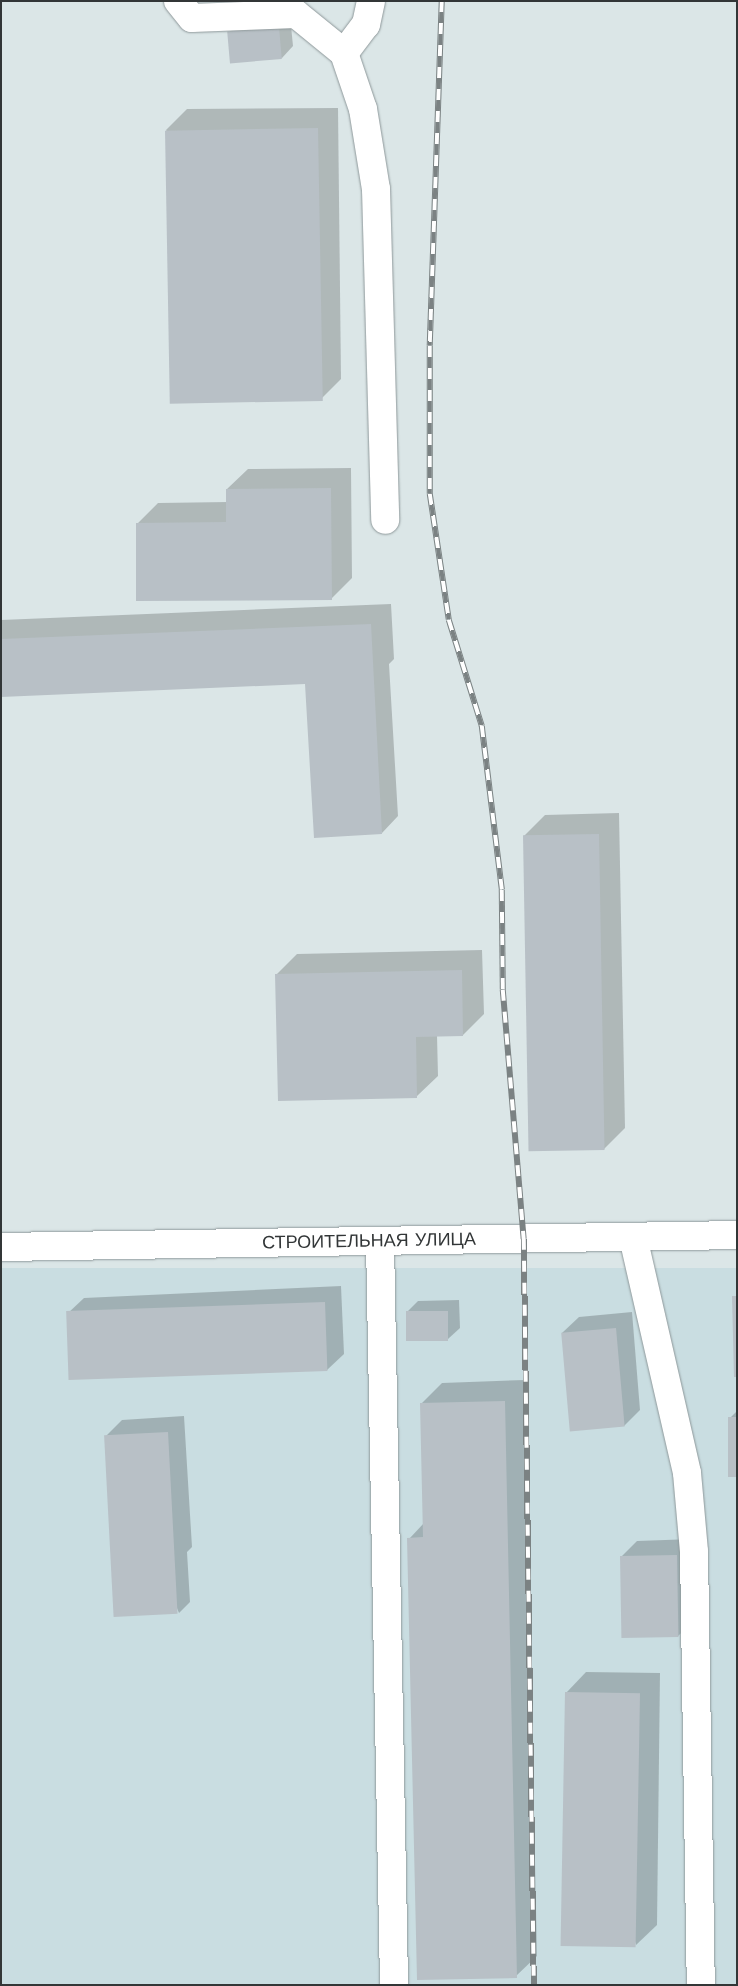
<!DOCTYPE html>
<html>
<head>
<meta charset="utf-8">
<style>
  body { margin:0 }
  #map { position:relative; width:738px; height:1986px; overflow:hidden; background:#dbe6e7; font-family:"Work Sans",sans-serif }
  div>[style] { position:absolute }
  .built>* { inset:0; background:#c9dde1; transform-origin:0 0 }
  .shadow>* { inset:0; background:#0003 }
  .building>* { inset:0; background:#b8c0c6; transform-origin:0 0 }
  .roads { filter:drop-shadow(0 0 1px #8e989a) drop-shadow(0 0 1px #8e989a) }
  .minor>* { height:28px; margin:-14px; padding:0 14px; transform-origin:14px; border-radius:14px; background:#fff }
  .rail>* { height:5.5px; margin-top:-2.75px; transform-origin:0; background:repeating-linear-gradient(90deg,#fff 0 11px,#7b8283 0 22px); box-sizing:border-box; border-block:1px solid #7b8283 }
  span { translate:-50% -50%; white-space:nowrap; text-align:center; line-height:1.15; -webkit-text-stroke:4px #fff; paint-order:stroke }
  .street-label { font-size:18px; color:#323637 }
  .frame { position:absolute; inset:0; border:2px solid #323637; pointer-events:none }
</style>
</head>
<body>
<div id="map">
  <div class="built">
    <div style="left:737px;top:1268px;width:717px;height:736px;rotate:90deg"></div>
  </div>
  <div class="shadow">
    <div style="clip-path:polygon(290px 16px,293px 46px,282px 58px,228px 34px,239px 22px)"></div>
    <div style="clip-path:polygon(338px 108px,341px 379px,320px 400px,166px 130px,187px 109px)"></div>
    <div style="clip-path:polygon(351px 468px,352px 578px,331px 599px,138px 523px,158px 503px,228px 502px,227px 489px,248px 469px)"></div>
    <div style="clip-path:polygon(391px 604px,394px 659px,389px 664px,398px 816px,382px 833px,308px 683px,1px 695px,1px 620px)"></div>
    <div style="clip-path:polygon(619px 813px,625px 1128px,604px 1149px,524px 836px,545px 815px)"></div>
    <div style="clip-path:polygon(482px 950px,484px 1014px,463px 1035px,437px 1035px,438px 1076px,417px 1096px,276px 975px,297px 954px)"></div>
    <div style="clip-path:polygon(341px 1286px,344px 1354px,327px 1370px,67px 1314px,84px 1298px)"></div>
    <div style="clip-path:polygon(459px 1300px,460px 1328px,448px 1339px,407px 1312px,418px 1301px)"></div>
    <div style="clip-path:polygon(632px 1312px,640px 1410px,624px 1426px,562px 1333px,579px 1317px)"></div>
    <div style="clip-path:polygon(525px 1380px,537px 1956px,516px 1976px,409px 1539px,424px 1523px,422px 1403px,442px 1383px)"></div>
    <div style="clip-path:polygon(737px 1411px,737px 1476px,730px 1418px)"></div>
    <div style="clip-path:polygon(184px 1416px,192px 1547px,187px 1552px,190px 1602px,179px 1613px,106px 1436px,122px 1420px)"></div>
    <div style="clip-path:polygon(693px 1539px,695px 1620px,678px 1636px,621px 1557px,637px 1541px)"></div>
    <div style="clip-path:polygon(586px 1672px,660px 1673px,657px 1925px,636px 1945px,566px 1693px)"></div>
  </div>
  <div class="building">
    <div style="left:279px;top:27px;width:32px;height:52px;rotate:85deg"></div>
    <div style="left:318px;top:128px;width:273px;height:153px;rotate:89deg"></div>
    <div style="clip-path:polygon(331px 488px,332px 600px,136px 601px,136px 523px,226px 522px,226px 489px)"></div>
    <div style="clip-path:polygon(371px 624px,382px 834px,314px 838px,305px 684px,1px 697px,1px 639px)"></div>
    <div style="left:599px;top:834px;width:316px;height:76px;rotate:89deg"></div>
    <div style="clip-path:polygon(462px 970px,463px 1036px,416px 1037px,417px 1098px,278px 1101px,275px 974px)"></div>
    <div style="clip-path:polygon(732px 1296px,737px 1296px,737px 1377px,734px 1377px)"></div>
    <div style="left:325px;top:1302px;width:69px;height:259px;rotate:88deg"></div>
    <div style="left:406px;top:1311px;width:42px;height:30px"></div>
    <div style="left:616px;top:1328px;width:99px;height:55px;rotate:85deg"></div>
    <div style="clip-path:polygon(505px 1401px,517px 1978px,417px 1980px,407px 1538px,423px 1537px,420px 1403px)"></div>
    <div style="left:728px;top:1417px;width:9px;height:60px"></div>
    <div style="left:168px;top:1432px;width:182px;height:64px;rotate:87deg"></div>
    <div style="left:677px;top:1555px;width:82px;height:57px;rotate:89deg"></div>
    <div style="left:565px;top:1692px;width:75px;height:254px;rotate:1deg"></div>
  </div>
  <div class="roads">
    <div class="minor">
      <div style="left:178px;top:1px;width:22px;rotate:51deg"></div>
      <div style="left:192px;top:18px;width:104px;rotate:-2.2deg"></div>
      <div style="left:296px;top:14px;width:62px;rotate:39.1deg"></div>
      <div style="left:371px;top:1px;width:24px;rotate:102deg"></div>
      <div style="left:366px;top:24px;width:36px;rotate:127deg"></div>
      <div style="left:344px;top:53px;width:59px;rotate:71.3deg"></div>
      <div style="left:363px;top:109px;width:81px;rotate:80.8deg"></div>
      <div style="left:376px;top:189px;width:331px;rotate:88.4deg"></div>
      <div style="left:633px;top:1237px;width:242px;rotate:77.1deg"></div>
      <div style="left:687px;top:1473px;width:79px;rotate:84.9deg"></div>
      <div style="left:694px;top:1552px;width:433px;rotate:89.1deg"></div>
      <div style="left:380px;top:1241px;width:744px;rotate:88.92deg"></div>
      <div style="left:1px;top:1247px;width:736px;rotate:-0.93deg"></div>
    </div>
  </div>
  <div class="rail">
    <div style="left:442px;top:1px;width:345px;rotate:92deg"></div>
    <div style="left:430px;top:346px;width:148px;rotate:90deg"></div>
    <div style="left:430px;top:494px;width:127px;rotate:81.4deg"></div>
    <div style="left:449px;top:620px;width:111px;rotate:72.7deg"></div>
    <div style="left:482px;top:726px;width:165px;rotate:83deg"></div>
    <div style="left:502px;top:890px;width:100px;rotate:89.4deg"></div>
    <div style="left:503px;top:990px;width:250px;rotate:85.2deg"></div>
    <div style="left:524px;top:1239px;width:746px;rotate:89.23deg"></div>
  </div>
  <div class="street-label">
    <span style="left:369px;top:1241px;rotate:-1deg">СТРОИТЕЛЬНАЯ УЛИЦА</span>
  </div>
  <div class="frame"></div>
</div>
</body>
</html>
